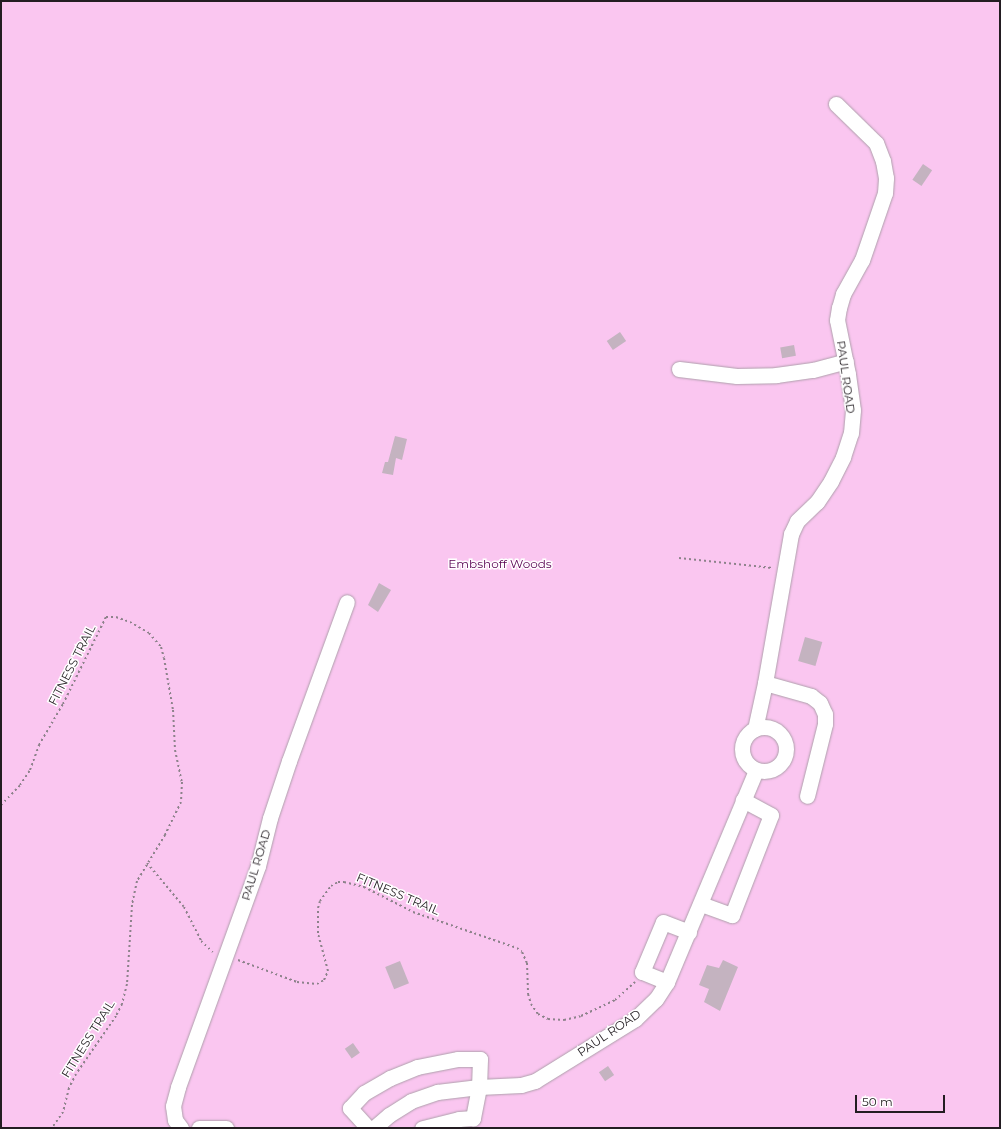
<!DOCTYPE html>
<html>
<head>
<meta charset="utf-8">
<style>
  body { margin:0 }
  #map { position:relative; width:1001px; height:1129px; overflow:hidden; background:#fae9f6; font-family:Montserrat,sans-serif }
  div>[style] { position:absolute }
  .green>* { inset:0; background:#fac6f0; transform-origin:0 0 }
  .building>* { inset:0; background:#c4b3c0; transform-origin:0 0 }
  .path>* { height:2px; margin-top:-1px; transform-origin:0; background:repeating-linear-gradient(90deg,#8d828b 0 2px,transparent 0 5px) }
  .roads { filter:drop-shadow(0 0 1px #ae9fab) drop-shadow(0 0 1px #ae9fab) }
  .minor>* { height:15px; margin:-7.5px; padding:0 7.5px; transform-origin:7.5px; border-radius:7.5px; background:#fff }
  .minor>.ring { margin:-7.5px; padding:0; box-sizing:content-box; background:none; border:15px solid #fff; border-radius:50% }
  span { translate:-50% -50%; white-space:nowrap; text-align:center; line-height:1.15; -webkit-text-stroke:3px #fff; paint-order:stroke }
  .street-label { font-size:12px; color:#231d22 }
  .park-label { font-size:12px; color:#590152 }
  .frame { position:absolute; inset:0; border:2px solid #231d22; pointer-events:none }
  .scale { position:absolute; left:855px; top:1095px; width:90px; height:18px; box-sizing:border-box; border:2px solid #231d22; border-top:0; padding-left:5px; font-size:12px; line-height:14px; white-space:nowrap; color:#231d22; -webkit-text-stroke:3px #fff; paint-order:stroke }
</style>
</head>
<body>
<div id="map">
  <div class="green">
    <div style="left:1px;top:1px;width:999px;height:1127px"></div>
  </div>
  <div class="building">
    <div style="left:923px;top:164px;width:11px;height:19px;rotate:34deg"></div>
    <div style="left:620px;top:332px;width:11px;height:16px;rotate:56deg"></div>
    <div style="left:794px;top:345px;width:11px;height:14px;rotate:80deg"></div>
    <div style="clip-path:polygon(395px 436px,407px 439px,402px 460px,396px 458px,393px 475px,382px 473px,385px 462px,388px 462px)"></div>
    <div style="clip-path:polygon(379px 583px,391px 590px,378px 612px,368px 605px)"></div>
    <div style="left:805px;top:637px;width:18px;height:25px;rotate:16deg"></div>
    <div style="clip-path:polygon(723px 960px,738px 967px,720px 1011px,704px 1002px,709px 989px,699px 985px,707px 965px,719px 968px)"></div>
    <div style="left:400px;top:961px;width:24px;height:16px;rotate:68deg"></div>
    <div style="left:353px;top:1043px;width:12px;height:10px;rotate:55deg"></div>
    <div style="left:608px;top:1066px;width:11px;height:11px;rotate:56deg"></div>
  </div>
  <div class="path">
    <div style="left:679px;top:558px;width:94px;rotate:6.1deg"></div>
    <div style="left:1px;top:805px;width:28px;rotate:-46deg"></div>
    <div style="left:20px;top:785px;width:18px;rotate:-56deg"></div>
    <div style="left:30px;top:770px;width:27px;rotate:-70deg"></div>
    <div style="left:39px;top:745px;width:48px;rotate:-59.7deg"></div>
    <div style="left:63px;top:704px;width:97px;rotate:-63.7deg"></div>
    <div style="left:106px;top:617px;width:10px"></div>
    <div style="left:116px;top:617px;width:15px;rotate:20deg"></div>
    <div style="left:130px;top:622px;width:22px;rotate:30deg"></div>
    <div style="left:149px;top:633px;width:18px;rotate:49deg"></div>
    <div style="left:161px;top:647px;width:11px;rotate:75deg"></div>
    <div style="left:164px;top:658px;width:53px;rotate:80.2deg"></div>
    <div style="left:173px;top:710px;width:40px;rotate:87.1deg"></div>
    <div style="left:175px;top:750px;width:33px;rotate:78deg"></div>
    <div style="left:182px;top:782px;width:20px;rotate:93deg"></div>
    <div style="left:181px;top:802px;width:37px;rotate:116deg"></div>
    <div style="left:165px;top:835px;width:54px;rotate:121.3deg"></div>
    <div style="left:137px;top:881px;width:25px;rotate:102deg"></div>
    <div style="left:132px;top:905px;width:79px;rotate:93.6deg"></div>
    <div style="left:127px;top:984px;width:21px;rotate:104deg"></div>
    <div style="left:122px;top:1004px;width:13px;rotate:117deg"></div>
    <div style="left:116px;top:1016px;width:70px;rotate:124.6deg"></div>
    <div style="left:76px;top:1074px;width:16px;rotate:117deg"></div>
    <div style="left:69px;top:1088px;width:25px;rotate:104deg"></div>
    <div style="left:63px;top:1112px;width:19px;rotate:125deg"></div>
    <div style="left:147px;top:863px;width:57px;rotate:49.9deg"></div>
    <div style="left:184px;top:907px;width:38px;rotate:63deg"></div>
    <div style="left:201px;top:941px;width:16px;rotate:43deg"></div>
    <div style="left:238px;top:960px;width:63px;rotate:20.4deg"></div>
    <div style="left:297px;top:982px;width:20px;rotate:6deg"></div>
    <div style="left:317px;top:984px;width:8px;rotate:-30deg"></div>
    <div style="left:324px;top:980px;width:10px;rotate:-66deg"></div>
    <div style="left:328px;top:971px;width:39px;rotate:-105deg"></div>
    <div style="left:318px;top:933px;width:25px;rotate:-90deg"></div>
    <div style="left:318px;top:908px;width:7px;rotate:-74deg"></div>
    <div style="left:320px;top:901px;width:19px;rotate:-54deg"></div>
    <div style="left:331px;top:886px;width:8px;rotate:-30deg"></div>
    <div style="left:338px;top:882px;width:6px"></div>
    <div style="left:344px;top:882px;width:21px;rotate:14deg"></div>
    <div style="left:364px;top:887px;width:55px;rotate:27deg"></div>
    <div style="left:413px;top:912px;width:110px;rotate:19.1deg"></div>
    <div style="left:517px;top:948px;width:6px;rotate:39deg"></div>
    <div style="left:522px;top:952px;width:12px;rotate:66deg"></div>
    <div style="left:527px;top:963px;width:31px;rotate:88deg"></div>
    <div style="left:528px;top:994px;width:10px;rotate:73deg"></div>
    <div style="left:531px;top:1004px;width:12px;rotate:55deg"></div>
    <div style="left:538px;top:1014px;width:11px;rotate:27deg"></div>
    <div style="left:548px;top:1019px;width:16px;rotate:4deg"></div>
    <div style="left:564px;top:1020px;width:17px;rotate:-13deg"></div>
    <div style="left:581px;top:1016px;width:38px;rotate:-25deg"></div>
    <div style="left:615px;top:1000px;width:27px;rotate:-42deg"></div>
  </div>
  <div class="roads">
    <div class="minor">
      <div style="left:679px;top:369px;width:58px;rotate:6.9deg"></div>
      <div style="left:737px;top:376px;width:39px;rotate:-1deg"></div>
      <div style="left:776px;top:375px;width:37px;rotate:-8deg"></div>
      <div style="left:813px;top:370px;width:34px;rotate:-15deg"></div>
      <div style="left:765px;top:683px;width:48px;rotate:15.8deg"></div>
      <div style="left:811px;top:696px;width:11px;rotate:38deg"></div>
      <div style="left:820px;top:703px;width:12px;rotate:66deg"></div>
      <div style="left:825px;top:714px;width:10px;rotate:90deg"></div>
      <div style="left:825px;top:724px;width:74px;rotate:104deg"></div>
      <div class="ring" style="left:742px;top:727px;width:29px;height:29px"></div>
      <div style="left:755px;top:729px;width:47px;rotate:-77.7deg"></div>
      <div style="left:765px;top:683px;width:151px;rotate:-80.1deg"></div>
      <div style="left:791px;top:534px;width:14px;rotate:-65deg"></div>
      <div style="left:797px;top:521px;width:28px;rotate:-44deg"></div>
      <div style="left:817px;top:502px;width:25px;rotate:-56deg"></div>
      <div style="left:831px;top:481px;width:27px;rotate:-63deg"></div>
      <div style="left:843px;top:457px;width:25px;rotate:-72deg"></div>
      <div style="left:851px;top:433px;width:23px;rotate:-85deg"></div>
      <div style="left:853px;top:410px;width:36px;rotate:-98deg"></div>
      <div style="left:848px;top:374px;width:55px;rotate:-101.5deg"></div>
      <div style="left:837px;top:320px;width:12px;rotate:-81deg"></div>
      <div style="left:839px;top:308px;width:15px;rotate:-74deg"></div>
      <div style="left:843px;top:294px;width:39px;rotate:-61deg"></div>
      <div style="left:862px;top:260px;width:71px;rotate:-71.1deg"></div>
      <div style="left:885px;top:193px;width:15px;rotate:-86deg"></div>
      <div style="left:886px;top:178px;width:17px;rotate:-100deg"></div>
      <div style="left:883px;top:161px;width:19px;rotate:-111deg"></div>
      <div style="left:876px;top:143px;width:56px;rotate:-135.7deg"></div>
      <div style="left:701px;top:904px;width:33px;rotate:20deg"></div>
      <div style="left:732px;top:915px;width:107px;rotate:-68.7deg"></div>
      <div style="left:771px;top:815px;width:32px;rotate:-152deg"></div>
      <div style="left:667px;top:982px;width:27px;rotate:-158deg"></div>
      <div style="left:642px;top:972px;width:54px;rotate:-67.2deg"></div>
      <div style="left:663px;top:922px;width:28px;rotate:21deg"></div>
      <div style="left:181px;top:1128px;width:10px;rotate:-127deg"></div>
      <div style="left:175px;top:1120px;width:14px;rotate:-98deg"></div>
      <div style="left:173px;top:1106px;width:20px;rotate:-75deg"></div>
      <div style="left:178px;top:1087px;width:235px;rotate:-70.1deg"></div>
      <div style="left:258px;top:866px;width:49px;rotate:-76deg"></div>
      <div style="left:270px;top:818px;width:60px;rotate:-71.6deg"></div>
      <div style="left:289px;top:761px;width:169px;rotate:-70deg"></div>
      <div style="left:199px;top:1128px;width:27px"></div>
      <div style="left:368px;top:1128px;width:27px;rotate:-132deg"></div>
      <div style="left:350px;top:1108px;width:21px;rotate:-47deg"></div>
      <div style="left:364px;top:1093px;width:30px;rotate:-30deg"></div>
      <div style="left:390px;top:1078px;width:29px;rotate:-22deg"></div>
      <div style="left:417px;top:1067px;width:42px;rotate:-11deg"></div>
      <div style="left:458px;top:1059px;width:22px"></div>
      <div style="left:480px;top:1059px;width:28px;rotate:92deg"></div>
      <div style="left:479px;top:1087px;width:32px;rotate:101deg"></div>
      <div style="left:473px;top:1118px;width:14px;rotate:176deg"></div>
      <div style="left:459px;top:1119px;width:38px;rotate:166deg"></div>
      <div style="left:374px;top:1128px;width:20px;rotate:-41deg"></div>
      <div style="left:389px;top:1115px;width:26px;rotate:-32deg"></div>
      <div style="left:411px;top:1101px;width:28px;rotate:-19deg"></div>
      <div style="left:437px;top:1092px;width:42px;rotate:-6.8deg"></div>
      <div style="left:479px;top:1087px;width:42px;rotate:-2.7deg"></div>
      <div style="left:521px;top:1085px;width:15px;rotate:-16deg"></div>
      <div style="left:535px;top:1081px;width:118px;rotate:-31.8deg"></div>
      <div style="left:635px;top:1019px;width:29px;rotate:-44deg"></div>
      <div style="left:656px;top:999px;width:20px;rotate:-57deg"></div>
      <div style="left:667px;top:982px;width:230px;rotate:-67.2deg"></div>
    </div>
  </div>
  <div class="street-label">
    <span style="left:846px;top:377px;rotate:82deg">PAUL ROAD</span>
    <span style="left:72px;top:665px;rotate:-63deg">FITNESS TRAIL</span>
    <span style="left:256px;top:865px;rotate:-73deg">PAUL ROAD</span>
    <span style="left:398px;top:894px;rotate:23deg">FITNESS TRAIL</span>
    <span style="left:609px;top:1033px;rotate:-34deg">PAUL ROAD</span>
    <span style="left:88px;top:1039px;rotate:-58deg">FITNESS TRAIL</span>
  </div>
  <div class="park-label">
    <span style="left:500px;top:564px">Embshoff Woods</span>
  </div>
  <div class="frame"></div>
  <div class="scale">50 m</div>
</div>
</body>
</html>
